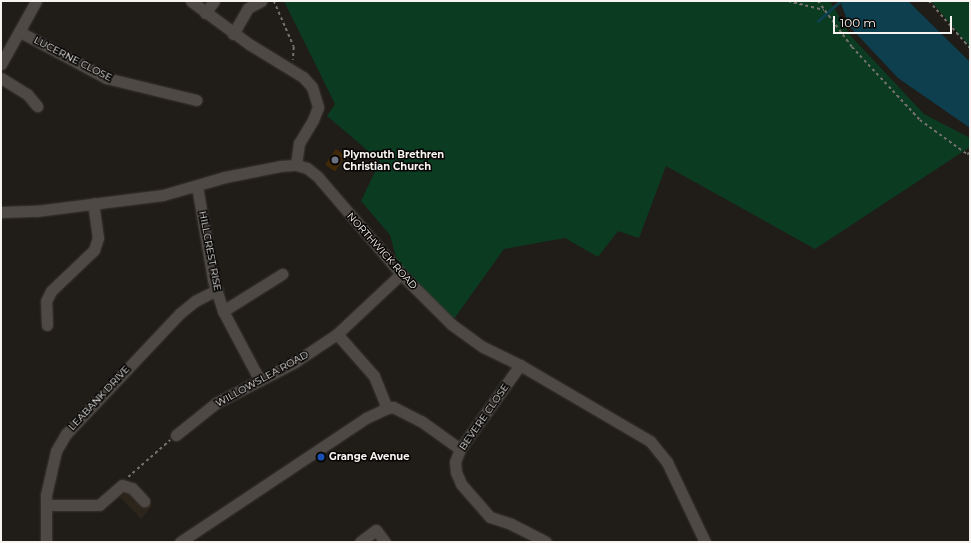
<!DOCTYPE html>
<html>
<head>
<meta charset="utf-8">
<style>
  body { margin:0 }
  #map { position:relative; width:971px; height:543px; overflow:hidden; background:#201c18; font-family:Montserrat,sans-serif }
  div>[style] { position:absolute }
  .built>* { inset:0; background:#2c251c }
  .green>* { inset:0; background:#0b3b20 }
  .water>* { inset:0; background:#0d3f4f }
  .stream>* { height:2.5px; margin:-1.25px; padding:0 1.25px; transform-origin:1.25px; border-radius:1.25px; background:#0d3f4f }
  .building>* { inset:0; background:#422a09; transform-origin:0 0 }
  .path>* { height:1.5px; margin-top:-0.75px; transform-origin:0; background:repeating-linear-gradient(90deg,#75716d 0 3px,transparent 0 6px) }
  .roads { filter:drop-shadow(0 0 1px #393633) drop-shadow(0 0 1px #393633) }
  .minor>* { height:11px; margin:-5.5px; padding:0 5.5px; transform-origin:5.5px; border-radius:5.5px; background:#4e4945 }
  .dots>* { width:11px; height:11px; translate:-50% -50%; box-sizing:border-box; border:2px solid #080706; border-radius:50% }
  span { translate:-50% -50%; white-space:nowrap; text-align:center; line-height:1.15; -webkit-text-stroke:3px #080706; paint-order:stroke }
  .street-label { font-size:10px; color:#f6f3f0 }
  .poi-label { font-size:10px; color:#f6f3f0; font-weight:700 }
  .left { translate:0 -50%; text-align:left }
  .frame { position:absolute; inset:0; border:2px solid #f6f3f0; pointer-events:none }
  .scale { position:absolute; left:833px; top:16px; width:119px; height:18px; box-sizing:border-box; border:2px solid #f6f3f0; border-top:0; padding-left:5px; font-size:12px; line-height:14px; white-space:nowrap; color:#f6f3f0; -webkit-text-stroke:3px #080706; paint-order:stroke }
</style>
</head>
<body>
<div id="map">
  <div class="built">
    <div style="clip-path:polygon(132px 487px,152px 506px,141px 519px,120px 497px)"></div>
  </div>
  <div class="green">
    <div style="clip-path:polygon(284px 1px,830px 1px,850px 35px,924px 114px,970px 138px,970px 147px,815px 249px,666px 166px,639px 238px,618px 231px,598px 257px,565px 238px,504px 249px,454px 319px,398px 265px,390px 235px,361px 201px,380px 161px,327px 116px,335px 104px)"></div>
    <div style="clip-path:polygon(931px 1px,970px 1px,970px 47px)"></div>
  </div>
  <div class="water">
    <div style="clip-path:polygon(840px 1px,908px 1px,970px 62px,970px 128px,898px 78px,850px 27px)"></div>
  </div>
  <div class="stream">
    <div style="left:818px;top:21px;width:30px;rotate:-42deg"></div>
  </div>
  <div class="building">
    <div style="left:336px;top:149px;width:12px;height:19px;rotate:35deg"></div>
  </div>
  <div class="path">
    <div style="left:274px;top:1px;width:50px;rotate:66.5deg"></div>
    <div style="left:294px;top:47px;width:13px;rotate:94deg"></div>
    <div style="left:788px;top:1px;width:37px;rotate:14deg"></div>
    <div style="left:818px;top:1px;width:57px;rotate:53.5deg"></div>
    <div style="left:852px;top:47px;width:100px;rotate:47deg"></div>
    <div style="left:920px;top:120px;width:58px;rotate:35.9deg"></div>
    <div style="left:967px;top:154px;width:3px;rotate:-18deg"></div>
    <div style="left:929px;top:1px;width:62px;rotate:48.9deg"></div>
    <div style="left:128px;top:477px;width:56px;rotate:-41.4deg"></div>
  </div>
  <div class="roads">
    <div class="minor">
      <div style="left:191px;top:1px;width:72px;rotate:36.6deg"></div>
      <div style="left:249px;top:44px;width:63px;rotate:31.4deg"></div>
      <div style="left:303px;top:77px;width:13px;rotate:48deg"></div>
      <div style="left:312px;top:87px;width:21px;rotate:73deg"></div>
      <div style="left:318px;top:107px;width:14px;rotate:111deg"></div>
      <div style="left:313px;top:120px;width:27px;rotate:121deg"></div>
      <div style="left:299px;top:143px;width:22px;rotate:98deg"></div>
      <div style="left:205px;top:13px;width:15px;rotate:-53deg"></div>
      <div style="left:20px;top:32px;width:98px;rotate:28.1deg"></div>
      <div style="left:106px;top:78px;width:93px;rotate:13.7deg"></div>
      <div style="left:233px;top:34px;width:30px;rotate:-60deg"></div>
      <div style="left:248px;top:8px;width:15px;rotate:-28deg"></div>
      <div style="left:1px;top:64px;width:72px;rotate:-60.9deg"></div>
      <div style="left:1px;top:78px;width:31px;rotate:32deg"></div>
      <div style="left:27px;top:94px;width:16px;rotate:50deg"></div>
      <div style="left:197px;top:186px;width:95px;rotate:80.3deg"></div>
      <div style="left:213px;top:280px;width:33px;rotate:72deg"></div>
      <div style="left:223px;top:311px;width:77px;rotate:62.1deg"></div>
      <div style="left:1px;top:212px;width:35px;rotate:-2deg"></div>
      <div style="left:36px;top:211px;width:128px;rotate:-7.2deg"></div>
      <div style="left:163px;top:195px;width:65px;rotate:-16.2deg"></div>
      <div style="left:225px;top:177px;width:56px;rotate:-11.3deg"></div>
      <div style="left:280px;top:166px;width:16px;rotate:-4deg"></div>
      <div style="left:296px;top:165px;width:11px;rotate:15deg"></div>
      <div style="left:307px;top:168px;width:14px;rotate:39deg"></div>
      <div style="left:318px;top:177px;width:128px;rotate:49.4deg"></div>
      <div style="left:401px;top:274px;width:71px;rotate:45deg"></div>
      <div style="left:451px;top:324px;width:39px;rotate:36deg"></div>
      <div style="left:483px;top:347px;width:41px;rotate:25.9deg"></div>
      <div style="left:520px;top:365px;width:151px;rotate:30.3deg"></div>
      <div style="left:650px;top:441px;width:27px;rotate:51deg"></div>
      <div style="left:667px;top:462px;width:89px;rotate:64.6deg"></div>
      <div style="left:223px;top:311px;width:70px;rotate:-32.1deg"></div>
      <div style="left:47px;top:325px;width:24px;rotate:-92deg"></div>
      <div style="left:46px;top:301px;width:11px;rotate:-63deg"></div>
      <div style="left:51px;top:291px;width:59px;rotate:-43.6deg"></div>
      <div style="left:94px;top:250px;width:13px;rotate:-72deg"></div>
      <div style="left:98px;top:238px;width:35px;rotate:-98deg"></div>
      <div style="left:337px;top:334px;width:56px;rotate:48.6deg"></div>
      <div style="left:374px;top:376px;width:35px;rotate:68deg"></div>
      <div style="left:520px;top:365px;width:103px;rotate:125.5deg"></div>
      <div style="left:460px;top:449px;width:14px;rotate:111deg"></div>
      <div style="left:455px;top:462px;width:10px;rotate:84deg"></div>
      <div style="left:456px;top:472px;width:13px;rotate:67deg"></div>
      <div style="left:461px;top:484px;width:44px;rotate:48.7deg"></div>
      <div style="left:490px;top:517px;width:22px;rotate:18deg"></div>
      <div style="left:511px;top:524px;width:39px;rotate:27deg"></div>
      <div style="left:176px;top:435px;width:51px;rotate:-38.7deg"></div>
      <div style="left:216px;top:403px;width:89px;rotate:-27.4deg"></div>
      <div style="left:295px;top:362px;width:50px;rotate:-33.7deg"></div>
      <div style="left:337px;top:334px;width:88px;rotate:-43.2deg"></div>
      <div style="left:46px;top:505px;width:53px"></div>
      <div style="left:99px;top:505px;width:30px;rotate:-41deg"></div>
      <div style="left:122px;top:485px;width:10px;rotate:17deg"></div>
      <div style="left:132px;top:488px;width:18px;rotate:47deg"></div>
      <div style="left:46px;top:542px;width:47px;rotate:-90deg"></div>
      <div style="left:46px;top:495px;width:45px;rotate:-77.2deg"></div>
      <div style="left:56px;top:451px;width:20px;rotate:-60deg"></div>
      <div style="left:66px;top:434px;width:165px;rotate:-46.7deg"></div>
      <div style="left:179px;top:314px;width:21px;rotate:-39deg"></div>
      <div style="left:195px;top:301px;width:25px;rotate:-27deg"></div>
      <div style="left:180px;top:542px;width:224px;rotate:-33.7deg"></div>
      <div style="left:366px;top:418px;width:23px;rotate:-25deg"></div>
      <div style="left:387px;top:408px;width:6px;rotate:-9deg"></div>
      <div style="left:393px;top:407px;width:31px;rotate:27deg"></div>
      <div style="left:421px;top:421px;width:48px;rotate:35.7deg"></div>
      <div style="left:360px;top:542px;width:20px;rotate:-37deg"></div>
      <div style="left:376px;top:530px;width:15px;rotate:53deg"></div>
    </div>
  </div>
  <div class="dots">
    <div style="left:335px;top:160px;background:#6b7280"></div>
    <div style="left:321px;top:457px;background:#1a4fb4"></div>
  </div>
  <div class="street-label">
    <span style="left:73px;top:59px;rotate:27deg">LUCERNE CLOSE</span>
    <span style="left:210px;top:251px;rotate:79deg">HILLCREST RISE</span>
    <span style="left:382px;top:251px;rotate:48deg">NORTHWICK ROAD</span>
    <span style="left:262px;top:379px;rotate:-29deg">WILLOWSLEA ROAD</span>
    <span style="left:99px;top:398px;rotate:-47deg">LEABANK DRIVE</span>
    <span style="left:484px;top:417px;rotate:-55deg">BEVERE CLOSE</span>
  </div>
  <div class="poi-label">
    <span class="left" style="left:343px;top:160px">Plymouth Brethren<br>Christian Church</span>
    <span class="left" style="left:329px;top:457px">Grange Avenue</span>
  </div>
  <div class="frame"></div>
  <div class="scale">100 m</div>
</div>
</body>
</html>
